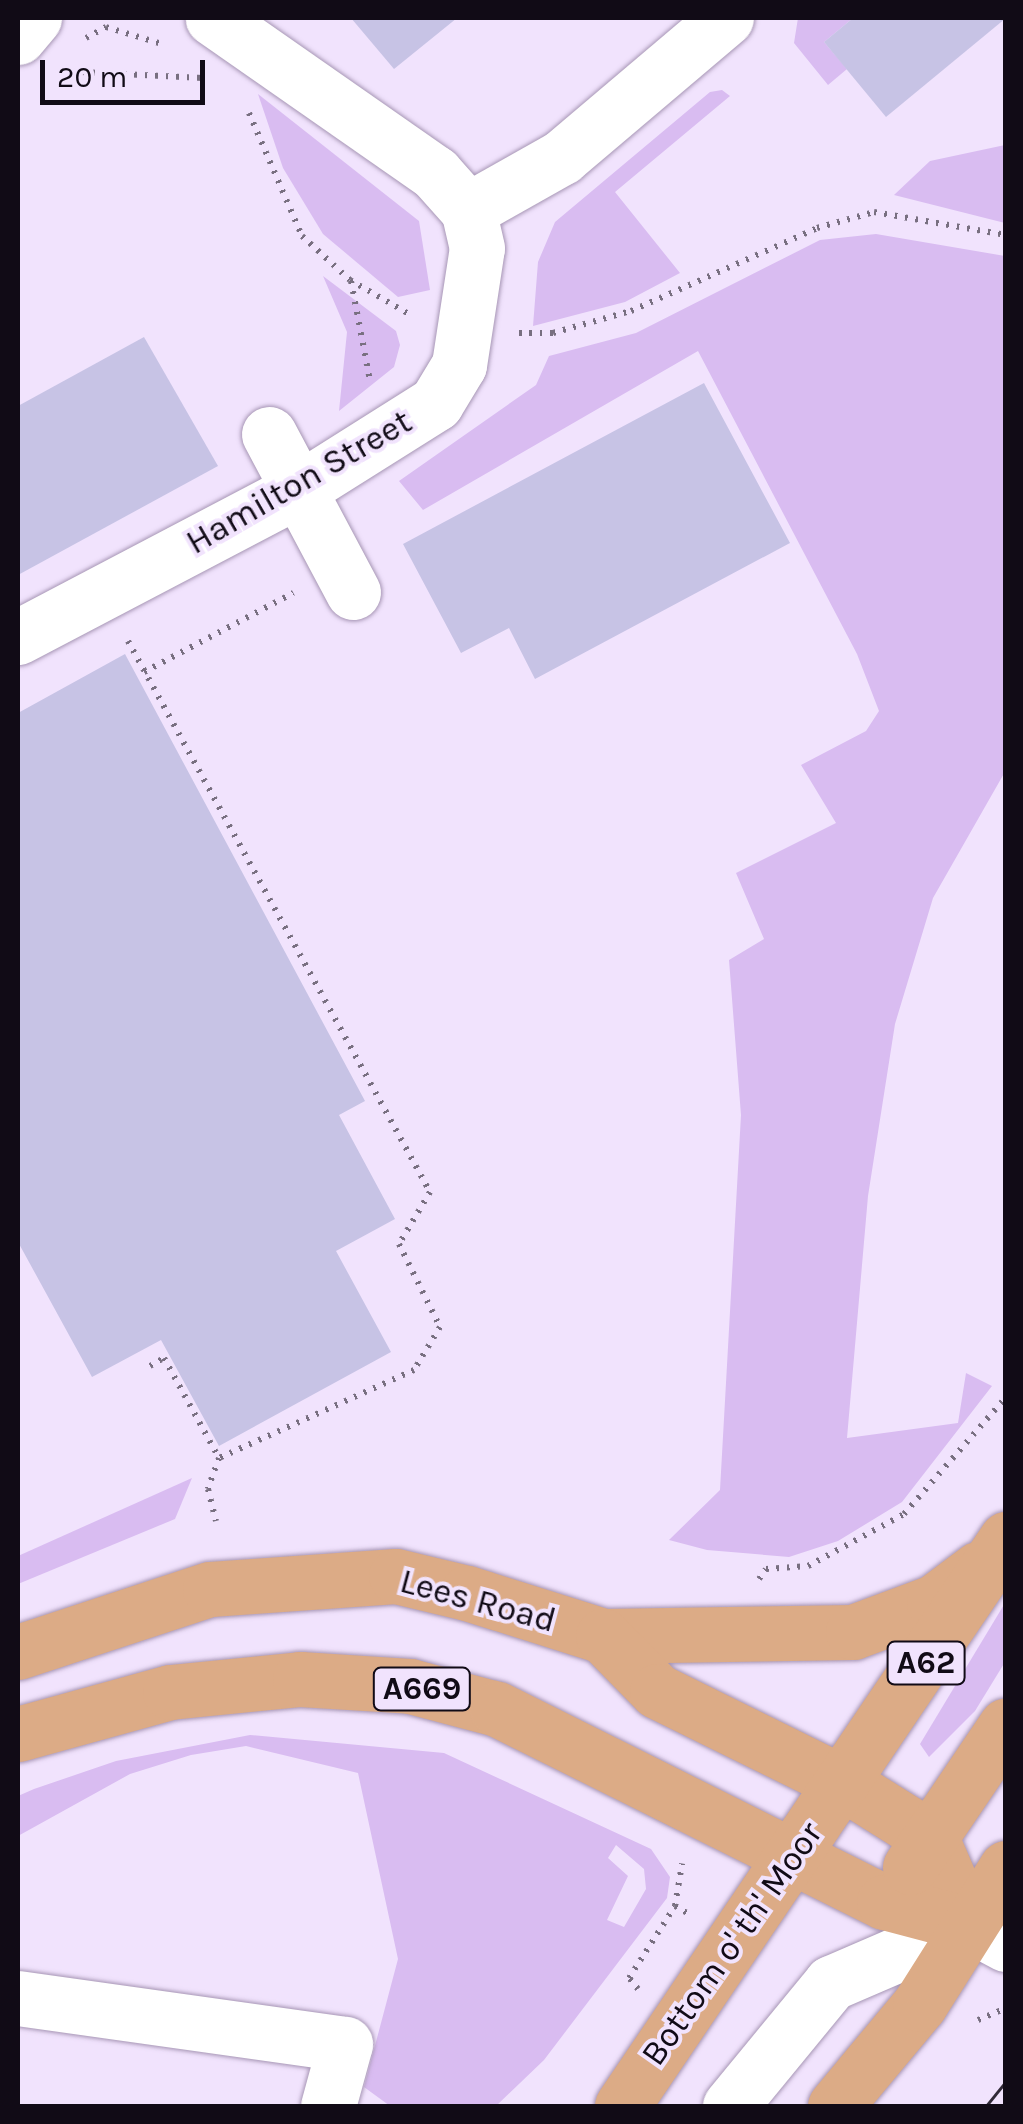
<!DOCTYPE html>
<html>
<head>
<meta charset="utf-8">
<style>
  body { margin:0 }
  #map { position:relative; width:1023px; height:2124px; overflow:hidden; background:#f1e3fd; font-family:Karla,sans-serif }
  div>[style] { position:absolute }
  .green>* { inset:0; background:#d9bcf1 }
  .building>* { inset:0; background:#c7c3e5 }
  .path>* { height:6px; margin-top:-3px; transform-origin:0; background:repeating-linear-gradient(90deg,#786f80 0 2.5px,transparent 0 10.5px) }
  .roads { filter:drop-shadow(0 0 2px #a796b5) drop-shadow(0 0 2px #a796b5) }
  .minor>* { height:55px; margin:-27.5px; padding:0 27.5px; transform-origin:27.5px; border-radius:27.5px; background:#fff }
  .major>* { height:55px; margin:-27.5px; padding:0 27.5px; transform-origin:27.5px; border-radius:27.5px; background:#dcab86 }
  .tram>* { height:2.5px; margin:-1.25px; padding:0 1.25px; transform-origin:1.25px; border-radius:1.25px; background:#312a37 }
  span { translate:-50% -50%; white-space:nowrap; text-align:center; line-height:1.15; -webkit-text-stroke:8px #f1e3fd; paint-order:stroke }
  .shield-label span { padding:2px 8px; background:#f1e3fd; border:2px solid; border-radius:8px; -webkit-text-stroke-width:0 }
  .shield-label { font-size:32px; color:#110b16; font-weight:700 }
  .street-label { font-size:35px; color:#110b16 }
  .frame { position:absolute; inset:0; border:20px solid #110b16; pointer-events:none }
  .scale { position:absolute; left:40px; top:60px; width:165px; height:45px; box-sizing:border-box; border:5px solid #110b16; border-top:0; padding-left:12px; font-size:30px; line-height:35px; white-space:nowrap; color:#110b16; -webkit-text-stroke:8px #f1e3fd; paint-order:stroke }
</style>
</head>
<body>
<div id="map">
  <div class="green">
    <div style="clip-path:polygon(798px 18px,853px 18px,824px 42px,847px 69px,828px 85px,794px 43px)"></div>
    <div style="clip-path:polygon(722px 90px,730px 96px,615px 192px,680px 273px,625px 302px,533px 326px,538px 262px,555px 222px,710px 92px)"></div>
    <div style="clip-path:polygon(258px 94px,419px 221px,430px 290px,398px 297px,323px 234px,283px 168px)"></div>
    <div style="clip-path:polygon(1005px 145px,1005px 223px,894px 195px,930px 161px)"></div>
    <div style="clip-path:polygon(876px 234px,1005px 256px,1006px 770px,933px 898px,895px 1024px,868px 1196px,847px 1438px,958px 1423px,966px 1373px,992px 1386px,902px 1502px,838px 1541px,789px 1557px,707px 1550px,669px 1540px,720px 1490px,741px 1115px,729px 960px,764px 939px,736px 873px,836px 823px,801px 765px,866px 731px,879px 711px,857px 654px,698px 351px,423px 510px,399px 481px,536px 385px,549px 356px,636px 333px,820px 240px)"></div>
    <div style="clip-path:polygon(323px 276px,396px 331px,400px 345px,394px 367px,339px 411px,347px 332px)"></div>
    <div style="clip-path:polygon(192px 1478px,175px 1519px,18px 1584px,18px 1556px)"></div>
    <div style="clip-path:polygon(1005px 1603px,1005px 1662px,975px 1711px,929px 1757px,920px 1744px)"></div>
    <div style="clip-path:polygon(evenodd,250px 1735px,444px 1753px,651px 1849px,670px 1877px,667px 1898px,544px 2060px,496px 2106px,390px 2106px,364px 2087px,398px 1959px,358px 1773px,246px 1746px,191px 1755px,130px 1774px,18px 1836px,18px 1796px,34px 1789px,116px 1761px,250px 1735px,616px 1845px,644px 1869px,646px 1889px,624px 1927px,607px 1920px,628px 1876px,608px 1858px,616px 1845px)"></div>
  </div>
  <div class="building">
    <div style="clip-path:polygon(351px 18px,457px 18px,394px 69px)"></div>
    <div style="clip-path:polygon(853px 18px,1006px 18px,886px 117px,824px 42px)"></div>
    <div style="clip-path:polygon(144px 337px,218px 466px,18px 575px,18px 406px)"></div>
    <div style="clip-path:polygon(704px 383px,790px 543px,535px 679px,509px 628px,461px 653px,403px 544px)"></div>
    <div style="clip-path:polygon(125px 654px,365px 1101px,339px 1115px,395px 1219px,336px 1251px,391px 1352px,219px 1446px,161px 1340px,92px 1377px,18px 1242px,18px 713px)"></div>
  </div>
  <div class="path">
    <div style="left:86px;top:38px;width:23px;rotate:-29deg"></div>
    <div style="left:106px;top:27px;width:59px;rotate:16.9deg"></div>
    <div style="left:61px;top:71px;width:142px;rotate:2.8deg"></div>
    <div style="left:249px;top:113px;width:134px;rotate:66.7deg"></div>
    <div style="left:302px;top:236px;width:65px;rotate:42.5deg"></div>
    <div style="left:350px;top:280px;width:68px;rotate:30deg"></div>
    <div style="left:351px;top:281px;width:102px;rotate:79.2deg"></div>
    <div style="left:519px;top:333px;width:34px"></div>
    <div style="left:553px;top:333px;width:81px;rotate:-15.8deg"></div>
    <div style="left:631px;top:311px;width:204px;rotate:-24deg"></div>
    <div style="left:817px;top:228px;width:59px;rotate:-15.7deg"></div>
    <div style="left:874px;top:212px;width:134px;rotate:9.9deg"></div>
    <div style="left:128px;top:641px;width:628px;rotate:61.27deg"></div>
    <div style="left:430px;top:1192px;width:61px;rotate:120.8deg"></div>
    <div style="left:399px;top:1244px;width:93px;rotate:63.7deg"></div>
    <div style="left:440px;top:1327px;width:50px;rotate:121.2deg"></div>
    <div style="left:414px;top:1370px;width:214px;rotate:155.7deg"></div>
    <div style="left:219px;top:1458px;width:33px;rotate:110deg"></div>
    <div style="left:208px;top:1489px;width:33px;rotate:76deg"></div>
    <div style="left:144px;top:672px;width:169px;rotate:-27.9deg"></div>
    <div style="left:150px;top:1366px;width:16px;rotate:-30deg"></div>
    <div style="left:164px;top:1358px;width:114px;rotate:61.2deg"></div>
    <div style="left:759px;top:1579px;width:12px;rotate:-55deg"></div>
    <div style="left:766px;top:1569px;width:42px;rotate:-4.1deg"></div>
    <div style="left:808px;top:1566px;width:109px;rotate:-28.4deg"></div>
    <div style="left:904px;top:1514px;width:155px;rotate:-48.9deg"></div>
    <div style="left:675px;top:1906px;width:14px;rotate:30deg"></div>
    <div style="left:638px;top:1989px;width:14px;rotate:-129deg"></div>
    <div style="left:629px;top:1978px;width:85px;rotate:-57.4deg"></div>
    <div style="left:675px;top:1906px;width:43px;rotate:-80.5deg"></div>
    <div style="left:978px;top:2020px;width:30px;rotate:-23deg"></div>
  </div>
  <div class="roads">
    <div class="minor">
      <div style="left:18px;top:37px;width:25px;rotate:-50deg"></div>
      <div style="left:468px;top:210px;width:108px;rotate:-29.4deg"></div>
      <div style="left:562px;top:157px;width:215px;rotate:-40.3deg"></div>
      <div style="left:269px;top:434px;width:179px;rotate:62deg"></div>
      <div style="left:18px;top:637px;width:316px;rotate:-27.7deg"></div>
      <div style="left:298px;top:490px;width:163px;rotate:-32.2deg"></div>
      <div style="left:436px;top:403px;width:44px;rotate:-58.8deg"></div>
      <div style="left:459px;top:365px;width:118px;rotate:-81.3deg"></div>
      <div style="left:477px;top:248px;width:39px;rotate:-103deg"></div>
      <div style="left:468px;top:210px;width:50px;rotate:-131.7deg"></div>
      <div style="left:435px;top:173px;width:271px;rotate:-145.1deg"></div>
      <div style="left:18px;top:1998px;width:330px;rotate:8deg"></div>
      <div style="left:345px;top:2044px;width:64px;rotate:105.3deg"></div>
      <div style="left:730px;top:2106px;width:159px;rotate:-50.6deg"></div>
      <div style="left:831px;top:1983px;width:149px;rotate:-23.3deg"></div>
      <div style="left:968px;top:1924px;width:43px;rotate:27.8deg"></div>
    </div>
    <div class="major">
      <div style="left:603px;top:1636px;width:250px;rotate:-0.9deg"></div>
      <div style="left:853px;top:1632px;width:86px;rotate:-20.3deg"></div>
      <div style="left:934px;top:1602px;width:55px;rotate:-36.9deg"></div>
      <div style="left:18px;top:1652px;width:202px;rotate:-18.2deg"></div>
      <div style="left:210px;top:1589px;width:186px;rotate:-4deg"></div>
      <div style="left:396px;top:1576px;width:73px;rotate:13.5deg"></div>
      <div style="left:467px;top:1593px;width:143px;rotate:17.5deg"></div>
      <div style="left:603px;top:1636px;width:77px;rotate:45.5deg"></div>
      <div style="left:657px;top:1691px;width:208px;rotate:26.3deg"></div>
      <div style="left:843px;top:1783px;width:104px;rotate:32deg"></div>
      <div style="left:931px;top:1838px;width:94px;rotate:66.7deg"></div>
      <div style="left:18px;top:1734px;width:158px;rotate:-15.4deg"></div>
      <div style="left:170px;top:1692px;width:131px;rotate:-5.7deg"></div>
      <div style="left:300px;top:1679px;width:110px;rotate:3.6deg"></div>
      <div style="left:410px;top:1686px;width:90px;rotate:14.8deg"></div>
      <div style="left:497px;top:1709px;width:432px;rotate:26.5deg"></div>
      <div style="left:884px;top:1902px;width:87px;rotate:14.7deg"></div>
      <div style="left:910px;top:1867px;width:171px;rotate:-55.9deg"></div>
      <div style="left:622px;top:2106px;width:685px;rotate:-55.89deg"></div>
      <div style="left:835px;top:2106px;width:133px;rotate:-50.2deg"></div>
      <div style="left:920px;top:2004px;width:161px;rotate:-57.7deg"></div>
    </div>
  </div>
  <div class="tram">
    <div style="left:986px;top:2106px;width:32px;rotate:-51deg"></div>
  </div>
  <div class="shield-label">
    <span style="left:926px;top:1663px">A62</span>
    <span style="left:422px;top:1689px">A669</span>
  </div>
  <div class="street-label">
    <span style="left:299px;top:482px;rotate:-30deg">Hamilton Street</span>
    <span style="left:478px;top:1601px;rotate:15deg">Lees Road</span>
    <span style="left:732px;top:1944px;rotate:-55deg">Bottom o' th' Moor</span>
  </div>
  <div class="frame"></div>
  <div class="scale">20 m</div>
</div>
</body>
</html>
